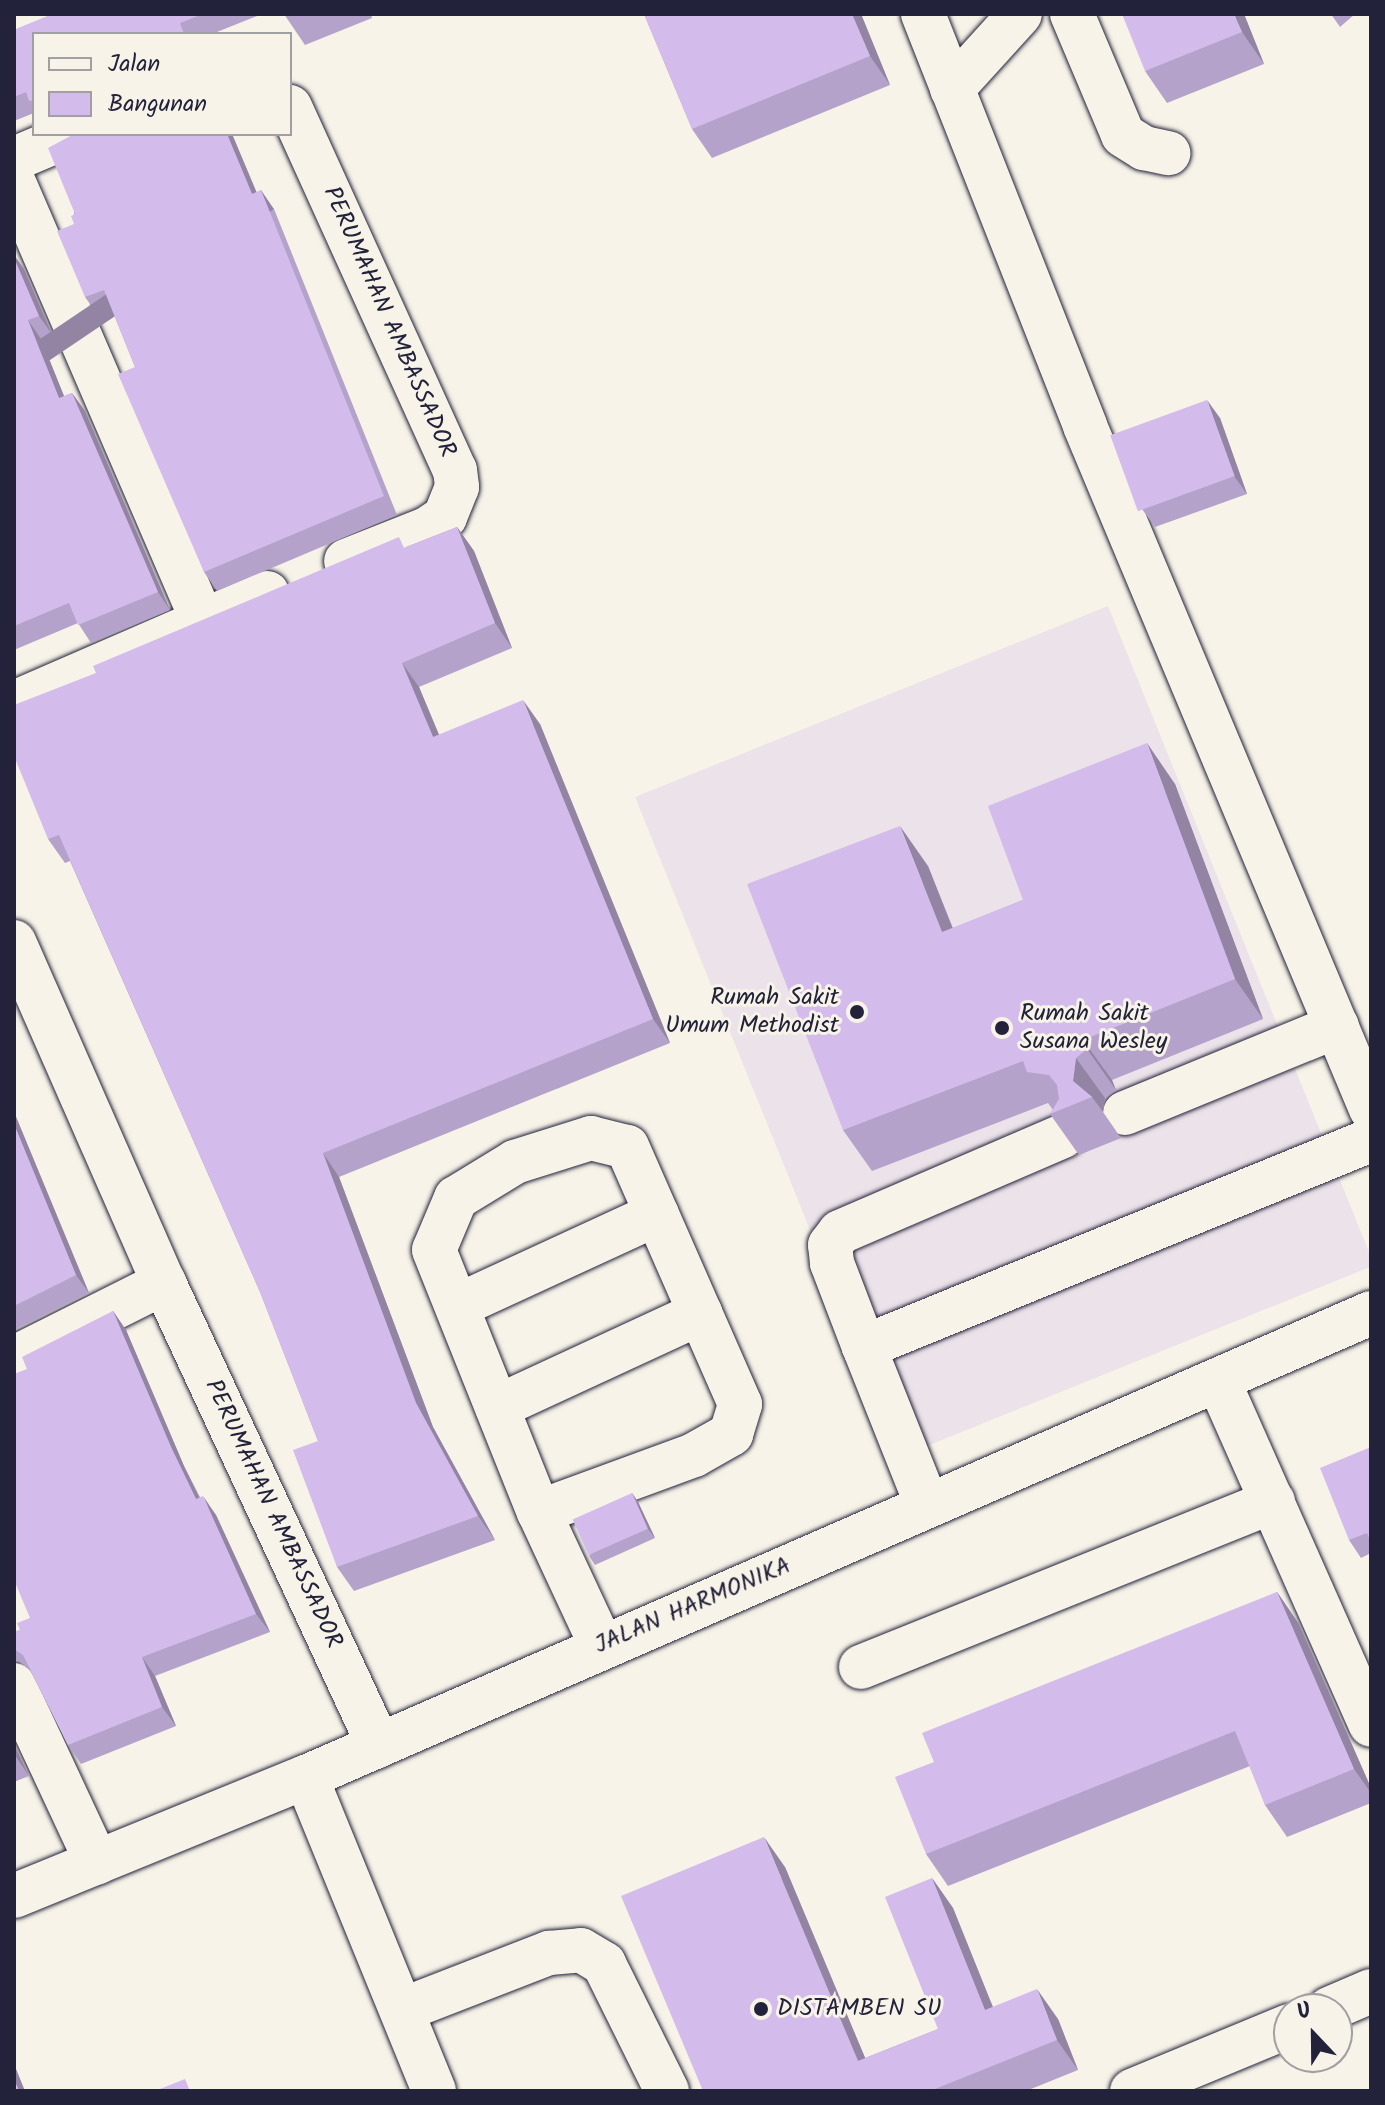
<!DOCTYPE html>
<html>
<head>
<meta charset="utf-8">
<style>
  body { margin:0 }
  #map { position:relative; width:1385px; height:2105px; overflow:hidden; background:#f7f3e8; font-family:Kalam,sans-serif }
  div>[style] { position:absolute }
  .built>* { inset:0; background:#ece2e9; transform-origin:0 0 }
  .roads { filter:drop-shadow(0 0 2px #22223b) drop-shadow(0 0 2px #22223b) }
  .minor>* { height:44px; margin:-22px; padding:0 22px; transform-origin:22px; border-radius:22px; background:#f7f3e8 }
  .wall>* { inset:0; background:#b5a2ca }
  .shaded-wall>* { inset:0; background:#9484a4; transform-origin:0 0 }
  .building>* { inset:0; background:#d3bceb; transform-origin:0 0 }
  .dots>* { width:22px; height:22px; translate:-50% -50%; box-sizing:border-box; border:4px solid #f7f3e8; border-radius:50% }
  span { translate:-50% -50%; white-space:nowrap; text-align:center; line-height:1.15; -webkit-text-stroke:6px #f7f3e8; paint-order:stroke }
  .street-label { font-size:24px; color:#22223b }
  .poi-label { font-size:24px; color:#22223b }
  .right { translate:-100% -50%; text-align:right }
  .left { translate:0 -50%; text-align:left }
  .frame { position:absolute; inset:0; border:16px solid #22223b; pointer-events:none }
  .legend { position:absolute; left:32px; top:32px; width:260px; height:104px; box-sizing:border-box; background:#f7f3e8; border:2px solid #a29fa3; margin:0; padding:10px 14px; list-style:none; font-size:24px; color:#22223b }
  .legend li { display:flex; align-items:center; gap:16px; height:40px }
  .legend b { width:40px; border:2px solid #a29fa3 }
  .north { position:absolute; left:1273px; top:1993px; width:80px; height:80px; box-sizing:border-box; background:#f7f3e8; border:2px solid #a29fa3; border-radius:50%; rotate:338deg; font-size:22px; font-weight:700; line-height:32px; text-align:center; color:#22223b }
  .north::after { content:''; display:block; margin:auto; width:28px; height:36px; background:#22223b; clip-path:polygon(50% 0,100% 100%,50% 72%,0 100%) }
</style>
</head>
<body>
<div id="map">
  <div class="built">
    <div style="left:1108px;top:606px;width:711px;height:510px;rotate:68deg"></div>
  </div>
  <div class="roads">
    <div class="minor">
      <div style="left:923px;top:14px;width:443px;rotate:68.5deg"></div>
      <div style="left:1085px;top:426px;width:740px;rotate:67.28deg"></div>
      <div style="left:1072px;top:14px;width:131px;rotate:67.1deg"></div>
      <div style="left:1123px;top:135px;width:25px;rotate:32deg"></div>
      <div style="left:1144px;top:148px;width:25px;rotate:12deg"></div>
      <div style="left:952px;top:89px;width:101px;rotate:-47.8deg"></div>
      <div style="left:290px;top:107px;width:399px;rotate:65.6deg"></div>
      <div style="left:455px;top:470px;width:17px;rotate:83deg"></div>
      <div style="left:457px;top:487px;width:32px;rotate:112deg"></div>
      <div style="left:445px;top:517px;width:22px;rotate:146deg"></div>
      <div style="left:427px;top:529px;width:87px;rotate:158.4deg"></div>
      <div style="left:14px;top:159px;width:64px;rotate:-23deg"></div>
      <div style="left:14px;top:183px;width:476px;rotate:66.7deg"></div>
      <div style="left:14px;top:703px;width:276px;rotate:-23.5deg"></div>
      <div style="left:14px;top:942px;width:373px;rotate:66.3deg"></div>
      <div style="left:164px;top:1283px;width:510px;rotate:65.09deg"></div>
      <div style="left:1125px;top:1113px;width:229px;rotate:-22.3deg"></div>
      <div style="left:457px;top:1306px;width:220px;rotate:-24.7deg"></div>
      <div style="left:864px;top:1347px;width:90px;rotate:-110.9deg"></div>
      <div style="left:832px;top:1263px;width:18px;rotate:-96deg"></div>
      <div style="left:830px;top:1245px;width:16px;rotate:-52deg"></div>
      <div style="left:840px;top:1232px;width:243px;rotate:-23.3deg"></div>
      <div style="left:14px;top:1358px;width:168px;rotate:-26.6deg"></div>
      <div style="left:1218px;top:1380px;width:377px;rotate:66.1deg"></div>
      <div style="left:497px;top:1407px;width:224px;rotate:-24.8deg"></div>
      <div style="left:927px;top:1505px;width:170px;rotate:-111.7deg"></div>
      <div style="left:864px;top:1347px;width:548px;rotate:-22.21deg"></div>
      <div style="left:539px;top:1512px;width:165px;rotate:-20.2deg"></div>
      <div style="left:694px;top:1455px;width:43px;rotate:-29.6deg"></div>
      <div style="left:731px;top:1434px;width:31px;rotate:-73deg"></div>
      <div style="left:740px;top:1404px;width:281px;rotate:-113.7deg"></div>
      <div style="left:627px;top:1147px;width:37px;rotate:-166deg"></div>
      <div style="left:591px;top:1138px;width:80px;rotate:162.5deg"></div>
      <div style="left:515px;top:1162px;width:69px;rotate:148.6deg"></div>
      <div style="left:456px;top:1198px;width:56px;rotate:112.9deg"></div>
      <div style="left:434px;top:1250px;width:282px;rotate:68.2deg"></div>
      <div style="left:539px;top:1512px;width:147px;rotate:65deg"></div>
      <div style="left:861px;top:1667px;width:444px;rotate:-21.9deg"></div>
      <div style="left:14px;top:1685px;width:196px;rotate:65deg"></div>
      <div style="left:306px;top:1777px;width:339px;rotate:67.8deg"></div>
      <div style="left:14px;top:1896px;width:315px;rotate:-22.2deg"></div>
      <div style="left:306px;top:1777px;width:1162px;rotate:-23.54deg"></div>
      <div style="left:1329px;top:2009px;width:46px;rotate:-23.2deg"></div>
      <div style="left:402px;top:2010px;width:158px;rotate:-21.2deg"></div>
      <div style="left:549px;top:1953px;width:32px;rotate:-5deg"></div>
      <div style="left:581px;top:1950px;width:27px;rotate:31deg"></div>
      <div style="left:604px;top:1964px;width:142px;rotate:63.6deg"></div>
      <div style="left:1132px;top:2091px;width:170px;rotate:-22.5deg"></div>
    </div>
  </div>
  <div class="wall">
    <div style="clip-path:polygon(53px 14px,256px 14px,257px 16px,212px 34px,34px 34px,34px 113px,14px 121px,14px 30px)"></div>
    <div style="clip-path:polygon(284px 14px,371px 14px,372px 18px,305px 45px)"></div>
    <div style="clip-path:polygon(644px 14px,861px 14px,890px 85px,712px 158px,692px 129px)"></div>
    <div style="clip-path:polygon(1244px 14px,1264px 64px,1167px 103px,1145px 71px)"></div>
    <div style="clip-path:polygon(1331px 14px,1355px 14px,1340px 27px)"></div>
    <div style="clip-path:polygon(74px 134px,232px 134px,256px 192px,274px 209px,397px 515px,217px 591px,204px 572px,135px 367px,112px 310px,98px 315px,85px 297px,74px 224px)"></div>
    <div style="clip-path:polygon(14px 255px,24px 269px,52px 334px,41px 339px,64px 396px,72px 393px,85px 411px,170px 610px,91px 643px,78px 623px,14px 650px)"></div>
    <div style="clip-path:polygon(1220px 418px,1247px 494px,1155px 527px,1142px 509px)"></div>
    <div style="clip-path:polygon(457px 527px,474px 551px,512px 648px,419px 687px,439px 735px,540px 724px,670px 1043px,339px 1177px,433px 1427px,495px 1540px,354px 1591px,337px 1567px,318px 1441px,260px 1292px,70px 861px,65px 863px,48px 839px,406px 547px)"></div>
    <div style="clip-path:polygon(1175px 784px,1263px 1019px,1112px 1080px,1116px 1090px,1105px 1098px,1103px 1112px,1121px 1138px,1079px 1155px,1050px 1114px,1053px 1110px,1048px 1103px,872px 1171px,843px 1130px,928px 866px,953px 928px,1023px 900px)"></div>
    <div style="clip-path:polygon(14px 1112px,89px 1293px,14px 1330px)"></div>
    <div style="clip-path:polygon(113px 1311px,126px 1330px,184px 1466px,200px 1497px,216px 1515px,270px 1632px,155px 1676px,176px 1726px,81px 1764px,68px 1745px,30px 1670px,17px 1660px,14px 1661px,14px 1632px,20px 1630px,30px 1618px,27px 1369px)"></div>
    <div style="clip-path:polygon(1371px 1447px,1371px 1553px,1361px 1558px,1349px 1540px)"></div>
    <div style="clip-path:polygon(632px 1493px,638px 1502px,655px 1538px,595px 1565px,589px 1556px)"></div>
    <div style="clip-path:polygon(1277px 1592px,1299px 1624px,1371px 1788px,1371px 1803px,1287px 1837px,1265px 1805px,1250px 1766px,948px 1886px,926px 1854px,934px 1762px)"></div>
    <div style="clip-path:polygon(14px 1744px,29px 1776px,14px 1782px)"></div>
    <div style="clip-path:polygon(785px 1867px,865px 2058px,938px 2029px,932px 1878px,953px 1908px,993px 2007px,1058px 2019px,1078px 2070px,1026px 2091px,703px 2091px)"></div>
  </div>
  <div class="shaded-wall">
    <div style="clip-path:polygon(852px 14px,861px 14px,890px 85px,870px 56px)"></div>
    <div style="clip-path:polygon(1234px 14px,1244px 14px,1264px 64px,1242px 32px)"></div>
    <div style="clip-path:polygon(227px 134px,232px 134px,265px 212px,252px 194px)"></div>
    <div style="left:261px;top:190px;width:23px;height:330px;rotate:56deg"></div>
    <div style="clip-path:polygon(14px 255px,24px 269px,52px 334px,39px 316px,14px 258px)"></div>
    <div style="clip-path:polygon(28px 320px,41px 339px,72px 416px,59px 398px)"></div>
    <div style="clip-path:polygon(72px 393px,85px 411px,170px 610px,158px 592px)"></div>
    <div style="clip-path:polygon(1207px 400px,1220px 418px,1247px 494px,1234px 476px)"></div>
    <div style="clip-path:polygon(457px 527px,474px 551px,512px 648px,495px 623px)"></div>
    <div style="clip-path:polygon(402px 663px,419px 687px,450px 761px,433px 737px)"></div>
    <div style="clip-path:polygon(523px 700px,540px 724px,670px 1043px,653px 1019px)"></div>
    <div style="clip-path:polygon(1147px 743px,1175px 784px,1263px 1019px,1235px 979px)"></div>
    <div style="clip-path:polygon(900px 826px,928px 866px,970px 973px,942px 932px)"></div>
    <div style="clip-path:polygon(1083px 1040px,1112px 1080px,1116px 1090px,1087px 1049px)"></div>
    <div style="clip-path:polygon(1076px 1058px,1105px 1098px,1103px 1112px,1092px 1097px,1073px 1081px)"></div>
    <div style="clip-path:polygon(14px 1112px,89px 1293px,76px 1275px,14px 1124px)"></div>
    <div style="clip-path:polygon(323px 1153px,339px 1177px,433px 1427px,495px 1540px,478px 1516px,416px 1403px)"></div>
    <div style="clip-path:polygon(113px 1311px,126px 1330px,184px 1466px,209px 1518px,196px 1499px,171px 1447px)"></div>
    <div style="clip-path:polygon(632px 1493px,638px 1502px,655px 1538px,648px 1529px)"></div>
    <div style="clip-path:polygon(203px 1496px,216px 1515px,270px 1632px,256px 1614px)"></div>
    <div style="clip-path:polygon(1277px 1592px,1299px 1624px,1371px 1788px,1371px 1793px,1354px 1769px)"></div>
    <div style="clip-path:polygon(142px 1657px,155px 1676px,176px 1726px,162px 1707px)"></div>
    <div style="clip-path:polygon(14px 1744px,29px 1776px,14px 1754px)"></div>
    <div style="clip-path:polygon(764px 1837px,785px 1867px,879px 2091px,858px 2061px)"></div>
    <div style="clip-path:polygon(932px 1878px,953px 1908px,1006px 2040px,985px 2010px)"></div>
    <div style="clip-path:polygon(1037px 1989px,1058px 2019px,1078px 2070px,1057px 2040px)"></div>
    <div style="clip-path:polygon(14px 2064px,25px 2091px,19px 2091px,14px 2080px)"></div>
  </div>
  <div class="building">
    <div style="clip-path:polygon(53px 14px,203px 14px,180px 23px,184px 34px,34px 34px,34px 100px,29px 101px,26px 92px,14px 97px,14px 30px)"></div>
    <div style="clip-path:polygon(644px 14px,852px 14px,870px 56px,692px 129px)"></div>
    <div style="clip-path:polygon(1122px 14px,1234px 14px,1242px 32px,1145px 71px)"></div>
    <div style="clip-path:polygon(74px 134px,227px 134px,252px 194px,261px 190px,384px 496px,204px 572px,118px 374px,135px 367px,104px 290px,85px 297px,57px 231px,74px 224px,71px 216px,75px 214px,48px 148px)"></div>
    <div style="clip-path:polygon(14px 258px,39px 316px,28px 320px,59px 398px,72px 393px,158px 592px,78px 625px,69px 603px,14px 626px)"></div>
    <div style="left:1207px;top:400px;width:81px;height:103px;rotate:70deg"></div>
    <div style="clip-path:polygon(457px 527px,495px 623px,402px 663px,433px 737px,523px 700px,653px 1019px,323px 1153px,416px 1403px,478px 1516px,337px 1567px,293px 1450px,318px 1441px,260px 1292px,59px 835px,48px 839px,14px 756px,14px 705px,96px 673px,93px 666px,399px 537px,404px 548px)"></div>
    <div style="clip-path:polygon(1147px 743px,1235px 979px,1083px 1040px,1087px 1049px,1076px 1058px,1073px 1081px,1092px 1097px,1050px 1114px,1059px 1099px,1057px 1085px,1049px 1075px,1027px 1072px,1023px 1061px,843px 1130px,747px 884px,900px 826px,942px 932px,1023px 900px,988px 806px)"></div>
    <div style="clip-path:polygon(14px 1124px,76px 1275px,14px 1306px)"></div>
    <div style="clip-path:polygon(113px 1311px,171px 1447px,196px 1499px,203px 1496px,256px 1614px,142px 1657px,162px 1707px,68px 1745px,23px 1655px,14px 1649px,14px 1632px,20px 1630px,17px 1623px,30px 1618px,14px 1580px,14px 1374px,27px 1369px,22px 1357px)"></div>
    <div style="clip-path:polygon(1371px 1447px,1371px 1543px,1367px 1533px,1349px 1540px,1320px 1468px)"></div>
    <div style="left:632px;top:1493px;width:39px;height:65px;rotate:66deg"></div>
    <div style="clip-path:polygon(1277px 1592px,1354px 1769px,1265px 1805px,1235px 1731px,926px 1854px,895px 1777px,934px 1762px,922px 1733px)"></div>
    <div style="clip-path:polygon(764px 1837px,858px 2061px,938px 2029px,885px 1897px,932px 1878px,985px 2010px,1037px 1989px,1057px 2040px,930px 2091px,703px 2091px,621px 1896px)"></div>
    <div style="clip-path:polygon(185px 2079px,190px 2091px,155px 2091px)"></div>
    <div style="clip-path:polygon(14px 2080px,19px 2091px,14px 2091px)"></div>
  </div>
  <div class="dots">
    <div style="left:857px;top:1012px;background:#22223b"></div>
    <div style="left:1002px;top:1028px;background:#22223b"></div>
    <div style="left:761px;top:2009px;background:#22223b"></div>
  </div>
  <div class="street-label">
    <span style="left:389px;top:322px;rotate:66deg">PERUMAHAN AMBASSADOR</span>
    <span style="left:273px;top:1514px;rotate:65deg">PERUMAHAN AMBASSADOR</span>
    <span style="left:693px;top:1606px;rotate:-23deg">JALAN HARMONIKA</span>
  </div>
  <div class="poi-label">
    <span class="right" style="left:839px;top:1012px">Rumah Sakit<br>Umum Methodist</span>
    <span class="left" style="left:1020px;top:1028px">Rumah Sakit<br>Susana Wesley</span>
    <span class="left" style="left:777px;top:2009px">DISTAMBEN SU</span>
  </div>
  <div class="frame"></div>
  <ul class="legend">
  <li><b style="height:10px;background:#f7f3e8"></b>Jalan</li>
  <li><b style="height:22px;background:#d3bceb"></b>Bangunan</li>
  </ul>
  <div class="north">U</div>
</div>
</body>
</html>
